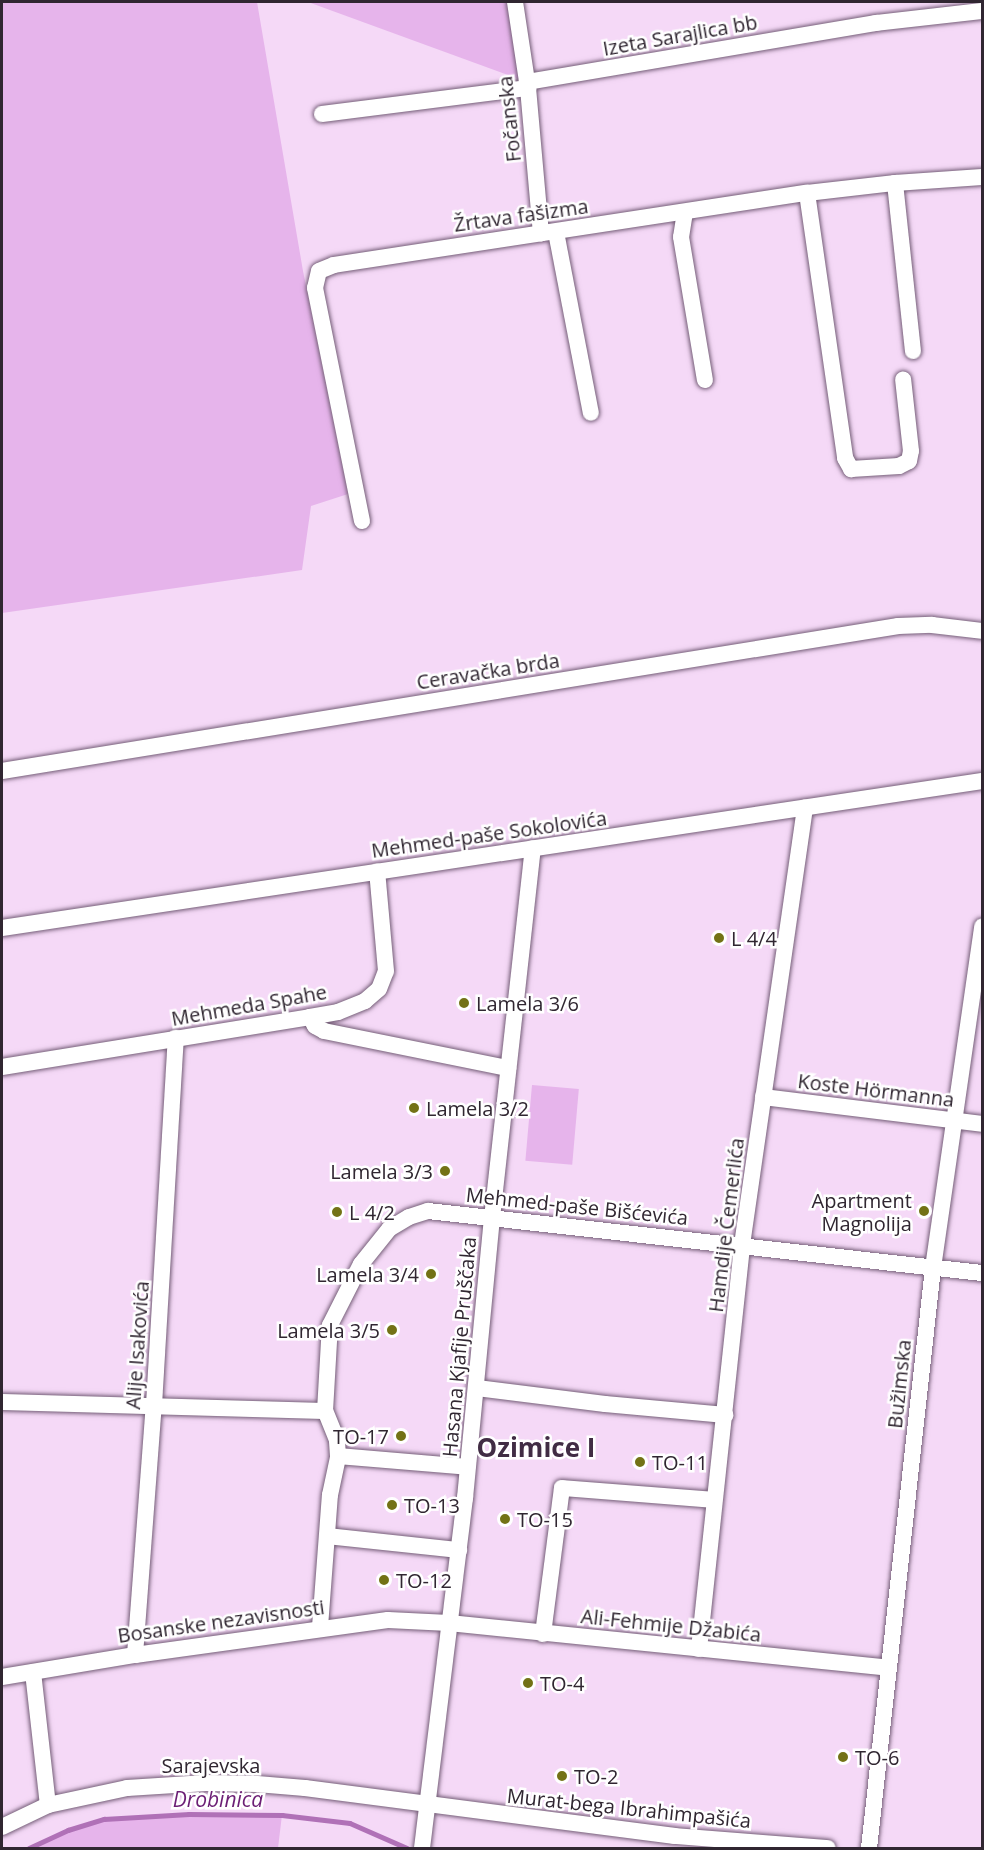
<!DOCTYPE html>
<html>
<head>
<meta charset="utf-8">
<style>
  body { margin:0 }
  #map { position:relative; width:984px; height:1850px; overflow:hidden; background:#f5d9f7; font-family:"Open Sans",sans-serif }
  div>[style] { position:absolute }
  .green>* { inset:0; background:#e6b4eb; transform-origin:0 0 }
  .stream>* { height:4.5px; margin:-2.25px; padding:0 2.25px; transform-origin:2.25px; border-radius:2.25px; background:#b071b7 }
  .roads { filter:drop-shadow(0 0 2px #755e78) drop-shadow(0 0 2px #755e78) }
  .minor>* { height:16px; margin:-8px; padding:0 8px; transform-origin:8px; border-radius:8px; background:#fff }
  .dots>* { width:16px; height:16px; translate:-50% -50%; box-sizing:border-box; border:3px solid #fff; border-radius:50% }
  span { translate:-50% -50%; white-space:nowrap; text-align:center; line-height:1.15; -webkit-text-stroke:5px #fff; paint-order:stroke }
  .street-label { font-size:20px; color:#302631 }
  .poi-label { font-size:20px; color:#302631 }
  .left { translate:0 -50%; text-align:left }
  .right { translate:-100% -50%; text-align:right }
  .water-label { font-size:21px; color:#6c1f75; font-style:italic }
  .district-label { font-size:26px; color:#412c44; font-weight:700 }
  .frame { position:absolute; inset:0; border:3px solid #302631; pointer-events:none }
</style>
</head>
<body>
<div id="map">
  <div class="green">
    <div style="clip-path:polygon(2px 2px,257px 2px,303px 271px,348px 494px,311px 506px,302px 570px,2px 613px)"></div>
    <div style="clip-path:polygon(308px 2px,515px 2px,527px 82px)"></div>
    <div style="left:532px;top:1085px;width:47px;height:76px;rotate:5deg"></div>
    <div style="clip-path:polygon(189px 1814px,282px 1815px,278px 1848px,29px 1848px,68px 1830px,104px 1819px)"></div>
  </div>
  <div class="stream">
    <div style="left:29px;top:1848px;width:43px;rotate:-24.8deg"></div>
    <div style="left:68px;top:1830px;width:38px;rotate:-17deg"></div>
    <div style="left:104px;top:1819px;width:85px;rotate:-3.4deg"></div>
    <div style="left:189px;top:1814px;width:93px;rotate:0.6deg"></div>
    <div style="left:282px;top:1815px;width:68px;rotate:6.7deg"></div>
    <div style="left:350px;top:1823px;width:62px;rotate:23.7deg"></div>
  </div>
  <div class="roads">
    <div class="minor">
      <div style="left:515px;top:2px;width:87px;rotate:81.4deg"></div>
      <div style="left:528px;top:88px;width:146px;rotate:84.9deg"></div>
      <div style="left:527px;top:82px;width:354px;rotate:-9.6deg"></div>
      <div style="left:876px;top:23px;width:107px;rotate:-6.5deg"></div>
      <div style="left:322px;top:114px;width:208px;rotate:-7.2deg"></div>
      <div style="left:895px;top:183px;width:169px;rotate:83.9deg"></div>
      <div style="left:807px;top:193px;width:268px;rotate:81.8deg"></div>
      <div style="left:845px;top:458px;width:13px;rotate:61deg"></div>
      <div style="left:851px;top:469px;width:48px;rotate:-3.6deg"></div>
      <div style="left:899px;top:466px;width:11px;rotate:-27deg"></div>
      <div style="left:909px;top:461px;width:10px;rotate:-79deg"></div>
      <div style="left:911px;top:451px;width:72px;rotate:-96.3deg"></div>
      <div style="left:685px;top:212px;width:25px;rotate:99deg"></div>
      <div style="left:681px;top:237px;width:145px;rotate:80.5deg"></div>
      <div style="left:556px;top:232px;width:184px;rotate:79.1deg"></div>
      <div style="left:362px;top:521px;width:238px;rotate:-101.4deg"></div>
      <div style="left:315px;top:288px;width:17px;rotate:-77deg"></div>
      <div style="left:319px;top:271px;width:16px;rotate:-22deg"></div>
      <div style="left:334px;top:265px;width:478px;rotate:-8.7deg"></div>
      <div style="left:807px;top:193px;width:89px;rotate:-6.5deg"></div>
      <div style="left:895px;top:183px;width:87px;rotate:-3.9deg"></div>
      <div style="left:2px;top:771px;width:908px;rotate:-9.19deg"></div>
      <div style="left:898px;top:626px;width:34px;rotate:-2deg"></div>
      <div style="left:932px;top:625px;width:50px;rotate:6.8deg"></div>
      <div style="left:2px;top:928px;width:991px;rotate:-8.53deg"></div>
      <div style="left:310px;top:1017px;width:10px;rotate:61deg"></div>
      <div style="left:315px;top:1026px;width:10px;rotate:29deg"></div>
      <div style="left:324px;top:1031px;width:188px;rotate:11.4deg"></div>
      <div style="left:2px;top:1067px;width:312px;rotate:-9.2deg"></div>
      <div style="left:310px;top:1017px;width:28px;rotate:-10deg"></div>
      <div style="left:338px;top:1012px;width:29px;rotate:-22deg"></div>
      <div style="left:365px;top:1001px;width:18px;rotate:-41deg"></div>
      <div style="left:379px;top:989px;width:19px;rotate:-69deg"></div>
      <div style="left:386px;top:971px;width:100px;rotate:-95.1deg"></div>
      <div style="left:763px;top:1097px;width:221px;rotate:7deg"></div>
      <div style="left:477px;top:1388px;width:129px;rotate:7.1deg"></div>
      <div style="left:605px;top:1404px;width:121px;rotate:5.2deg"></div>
      <div style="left:2px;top:1402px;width:323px;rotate:1.6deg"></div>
      <div style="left:325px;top:1411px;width:86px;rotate:-86.7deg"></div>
      <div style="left:330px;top:1325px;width:68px;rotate:-63.1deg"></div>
      <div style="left:361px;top:1264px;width:45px;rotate:-51.3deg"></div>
      <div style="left:389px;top:1229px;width:23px;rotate:-31deg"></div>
      <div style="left:409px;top:1217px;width:20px;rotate:-18deg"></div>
      <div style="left:428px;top:1211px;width:557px;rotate:6.39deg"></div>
      <div style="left:338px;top:1456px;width:130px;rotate:4.8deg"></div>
      <div style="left:327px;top:1536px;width:133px;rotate:6.1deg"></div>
      <div style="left:320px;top:1627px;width:132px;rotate:-85.7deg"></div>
      <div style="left:330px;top:1495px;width:40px;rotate:-78deg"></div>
      <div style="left:338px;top:1456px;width:16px;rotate:-94deg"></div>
      <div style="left:337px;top:1440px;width:31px;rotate:-112deg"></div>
      <div style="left:543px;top:1634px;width:147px;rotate:-82.6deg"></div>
      <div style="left:562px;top:1488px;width:152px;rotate:4.5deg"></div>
      <div style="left:699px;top:1649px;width:406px;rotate:-83.9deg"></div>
      <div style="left:742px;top:1245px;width:442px;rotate:-81.8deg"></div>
      <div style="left:135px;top:1655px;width:251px;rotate:-85.7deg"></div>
      <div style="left:154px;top:1405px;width:368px;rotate:-86.6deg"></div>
      <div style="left:33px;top:1672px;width:134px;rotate:83.6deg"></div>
      <div style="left:2px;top:1677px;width:135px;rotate:-9.4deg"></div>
      <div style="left:135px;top:1655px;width:255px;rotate:-7.9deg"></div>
      <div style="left:388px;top:1620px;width:61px;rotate:2.8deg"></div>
      <div style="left:449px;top:1623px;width:442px;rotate:5.8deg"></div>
      <div style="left:2px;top:1827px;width:51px;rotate:-25.6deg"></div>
      <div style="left:48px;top:1805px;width:81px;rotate:-12.1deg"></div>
      <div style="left:127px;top:1788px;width:79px;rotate:-3.6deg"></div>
      <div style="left:206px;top:1783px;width:51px;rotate:1.1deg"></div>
      <div style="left:257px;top:1784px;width:48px;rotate:4.8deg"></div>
      <div style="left:305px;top:1788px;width:373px;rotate:7.4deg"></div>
      <div style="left:675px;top:1836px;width:153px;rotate:4.5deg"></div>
      <div style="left:422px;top:1848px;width:353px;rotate:-83deg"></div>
      <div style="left:465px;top:1498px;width:281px;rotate:-84.5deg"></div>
      <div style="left:492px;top:1218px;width:372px;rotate:-83.7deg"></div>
      <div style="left:869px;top:1848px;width:584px;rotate:-83.7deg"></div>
      <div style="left:933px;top:1268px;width:345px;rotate:-81.8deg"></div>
    </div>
  </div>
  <div class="dots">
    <div style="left:719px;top:938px;background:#737216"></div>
    <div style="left:464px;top:1003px;background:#737216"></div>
    <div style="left:414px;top:1108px;background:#737216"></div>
    <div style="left:445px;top:1171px;background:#737216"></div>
    <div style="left:924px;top:1211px;background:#737216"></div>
    <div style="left:337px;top:1212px;background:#737216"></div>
    <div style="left:431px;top:1274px;background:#737216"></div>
    <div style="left:392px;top:1330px;background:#737216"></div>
    <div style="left:401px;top:1436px;background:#737216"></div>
    <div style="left:640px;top:1462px;background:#737216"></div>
    <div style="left:392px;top:1505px;background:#737216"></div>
    <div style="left:505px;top:1519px;background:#737216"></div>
    <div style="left:384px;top:1580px;background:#737216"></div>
    <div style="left:528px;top:1683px;background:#737216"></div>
    <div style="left:843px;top:1757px;background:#737216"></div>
    <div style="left:562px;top:1776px;background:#737216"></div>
  </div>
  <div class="street-label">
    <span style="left:680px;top:35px;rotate:-10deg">Izeta Sarajlica bb</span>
    <span style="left:509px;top:119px;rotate:-96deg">Fočanska</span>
    <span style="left:521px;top:215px;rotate:-8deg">Žrtava fašizma</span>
    <span style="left:488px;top:671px;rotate:-9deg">Ceravačka brda</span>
    <span style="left:489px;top:834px;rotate:-8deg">Mehmed-paše Sokolovića</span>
    <span style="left:249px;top:1005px;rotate:-10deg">Mehmeda Spahe</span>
    <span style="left:876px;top:1090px;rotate:7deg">Koste Hörmanna</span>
    <span style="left:577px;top:1206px;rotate:6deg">Mehmed-paše Bišćevića</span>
    <span style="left:726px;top:1225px;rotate:-83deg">Hamdije Čemerlića</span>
    <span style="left:137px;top:1345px;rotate:-86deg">Alije Isakovića</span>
    <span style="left:459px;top:1347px;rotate:-85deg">Hasana Kjafije Pruščaka</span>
    <span style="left:899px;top:1384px;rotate:-84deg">Bužimska</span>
    <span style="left:221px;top:1621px;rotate:-8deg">Bosanske nezavisnosti</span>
    <span style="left:671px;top:1625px;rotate:6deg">Ali-Fehmije Džabića</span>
    <span style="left:211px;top:1765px">Sarajevska</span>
    <span style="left:629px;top:1808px;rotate:6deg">Murat-bega Ibrahimpašića</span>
  </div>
  <div class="poi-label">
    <span class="left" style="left:731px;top:938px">L 4/4</span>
    <span class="left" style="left:476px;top:1003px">Lamela 3/6</span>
    <span class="left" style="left:426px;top:1108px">Lamela 3/2</span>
    <span class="right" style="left:433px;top:1171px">Lamela 3/3</span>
    <span class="right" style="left:912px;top:1212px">Apartment<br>Magnolija</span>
    <span class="left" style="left:349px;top:1212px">L 4/2</span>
    <span class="right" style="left:419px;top:1274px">Lamela 3/4</span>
    <span class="right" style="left:380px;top:1330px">Lamela 3/5</span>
    <span class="right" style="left:389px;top:1436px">TO-17</span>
    <span class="left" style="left:652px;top:1462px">TO-11</span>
    <span class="left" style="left:404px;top:1505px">TO-13</span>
    <span class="left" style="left:517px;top:1519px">TO-15</span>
    <span class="left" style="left:396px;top:1580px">TO-12</span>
    <span class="left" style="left:540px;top:1683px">TO-4</span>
    <span class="left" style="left:855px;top:1757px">TO-6</span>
    <span class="left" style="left:574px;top:1776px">TO-2</span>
  </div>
  <div class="water-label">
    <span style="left:218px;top:1799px">Drobinica</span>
  </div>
  <div class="district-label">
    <span style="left:536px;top:1448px">Ozimice I</span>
  </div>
  <div class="frame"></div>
</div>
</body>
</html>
